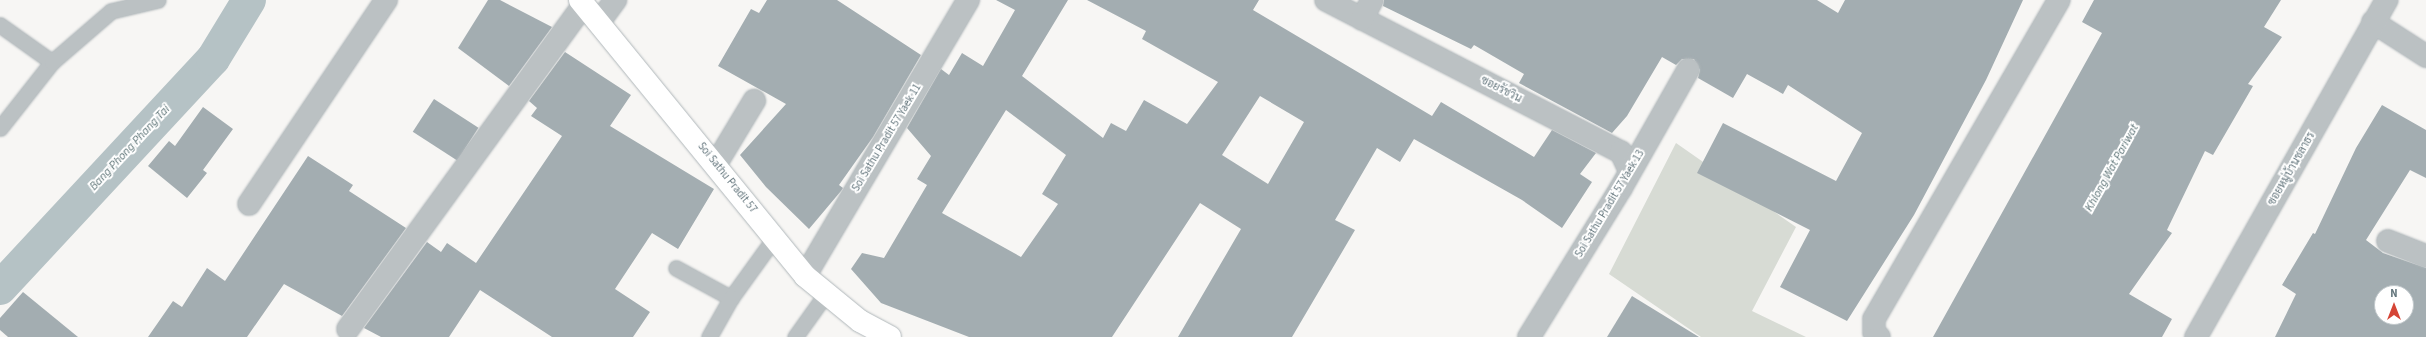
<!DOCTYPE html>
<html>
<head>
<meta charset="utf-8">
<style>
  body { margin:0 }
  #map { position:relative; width:2426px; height:337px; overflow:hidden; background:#f7f6f4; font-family:"Source Sans 3",Sarabun,sans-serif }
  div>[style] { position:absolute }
  .green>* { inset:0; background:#d7dbd4 }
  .canal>* { height:34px; margin:-17px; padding:0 17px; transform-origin:17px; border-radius:17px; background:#b5c2c5 }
  .building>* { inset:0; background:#a3adb1; transform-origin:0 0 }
  .roads { filter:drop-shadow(0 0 1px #b0b7ba) drop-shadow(0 0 1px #b0b7ba) }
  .lane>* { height:15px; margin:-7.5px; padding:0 7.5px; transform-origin:7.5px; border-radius:7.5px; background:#bbc1c3 }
  .street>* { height:22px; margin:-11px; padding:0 11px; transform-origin:11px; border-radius:11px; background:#bbc1c3 }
  .secondary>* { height:22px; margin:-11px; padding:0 11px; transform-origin:11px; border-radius:11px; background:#fff }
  span { translate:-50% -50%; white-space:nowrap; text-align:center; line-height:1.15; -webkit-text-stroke:4px #fff; paint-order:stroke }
  .street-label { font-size:11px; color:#64767d }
  .water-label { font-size:12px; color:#5f7578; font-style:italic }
  .north { position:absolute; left:2374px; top:285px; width:40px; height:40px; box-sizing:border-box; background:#fff; border:1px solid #c1c8cb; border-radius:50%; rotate:0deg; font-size:11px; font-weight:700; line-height:16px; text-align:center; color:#64767d }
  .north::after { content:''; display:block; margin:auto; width:14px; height:18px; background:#d54536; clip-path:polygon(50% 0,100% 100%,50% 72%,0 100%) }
</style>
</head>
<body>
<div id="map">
  <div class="green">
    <div style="clip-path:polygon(1676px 143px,1796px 227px,1752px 311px,1806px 337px,1701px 337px,1609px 274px)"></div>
  </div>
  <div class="canal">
    <div style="left:0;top:288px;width:313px;rotate:-47.1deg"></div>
    <div style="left:213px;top:59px;width:69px;rotate:-58.6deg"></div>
  </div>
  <div class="building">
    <div style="clip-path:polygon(488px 0,500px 0,552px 27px,509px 86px,458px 48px)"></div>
    <div style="clip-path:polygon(767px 0,837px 0,921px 55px,873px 137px,839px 185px,843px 188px,841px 191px,809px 229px,766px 187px,740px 155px,786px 104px,718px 66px,751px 9px,759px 13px)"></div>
    <div style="clip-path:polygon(evenodd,996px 0,1068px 0,1022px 76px,1103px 138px,1111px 123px,1126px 131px,1144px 100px,1187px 124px,1218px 82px,1142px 39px,1146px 31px,1087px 0,1259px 0,1253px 10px,1432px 116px,1441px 102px,1534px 157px,1552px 130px,1596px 153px,1580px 174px,1592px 182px,1562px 228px,1522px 200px,1414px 139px,1400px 162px,1377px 148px,1335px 220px,1355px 230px,1292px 337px,1178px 337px,1241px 229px,1200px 203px,1112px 337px,969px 337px,881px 303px,851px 269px,862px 253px,884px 258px,927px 185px,917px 179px,931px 156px,907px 128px,941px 69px,949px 75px,962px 53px,983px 66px,1015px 10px,996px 0,1260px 96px,1304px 122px,1268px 184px,1222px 155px,1260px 96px,996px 0,1006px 110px,1066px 155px,1042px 194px,1058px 204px,1021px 257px,942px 213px,1006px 110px)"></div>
    <div style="clip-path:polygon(1384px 0,1817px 0,1838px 13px,1845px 0,2023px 0,1986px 80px,1914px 215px,1847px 321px,1780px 287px,1810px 230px,1697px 173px,1723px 123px,1836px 181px,1862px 133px,1788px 85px,1783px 94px,1747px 74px,1733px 98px,1698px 78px,1700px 70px,1694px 59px,1682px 59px,1676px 65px,1662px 57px,1627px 116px,1612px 133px,1519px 83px,1524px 74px,1474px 45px,1471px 49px,1383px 6px)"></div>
    <div style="clip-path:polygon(2094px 0,2281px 0,2264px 27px,2282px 37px,2248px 84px,2253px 86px,2213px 155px,2205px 151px,2167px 230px,2172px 233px,2129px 294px,2172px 319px,2162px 337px,1933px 337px,2102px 33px,2082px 22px)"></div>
    <div style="clip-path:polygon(565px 52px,631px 95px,610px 126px,714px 189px,678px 249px,652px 233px,615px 289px,650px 312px,633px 337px,552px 337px,480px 290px,449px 337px,381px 337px,364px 328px,427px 242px,441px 252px,447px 243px,476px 263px,562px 136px,531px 116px,537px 108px,529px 101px)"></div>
    <div style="left:434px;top:99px;width:53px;height:39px;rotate:33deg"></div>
    <div style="clip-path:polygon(evenodd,2382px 105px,2426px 130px,2426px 178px,2410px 170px,2366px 240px,2383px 253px,2426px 268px,2426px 337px,2275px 337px,2296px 294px,2282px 285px,2313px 233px,2315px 234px,2356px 148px,2382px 105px,2382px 293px,2406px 293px,2406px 317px,2382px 317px,2382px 293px)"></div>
    <div style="clip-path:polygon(203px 107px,233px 129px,203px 170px,207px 173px,187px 198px,148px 166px,169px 141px,175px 146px)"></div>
    <div style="clip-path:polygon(308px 156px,353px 185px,349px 191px,406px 228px,342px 316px,284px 284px,247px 337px,148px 337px,173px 301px,182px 307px,207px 268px,225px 281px)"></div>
    <div style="clip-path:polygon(23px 292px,78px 337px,8px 337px,0 330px,0 318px)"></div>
    <div style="clip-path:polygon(1632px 296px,1699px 337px,1607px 337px)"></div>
  </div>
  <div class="roads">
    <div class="lane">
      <div style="left:0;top:25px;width:64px;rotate:35.4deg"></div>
      <div style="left:0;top:128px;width:84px;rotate:-51.8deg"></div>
      <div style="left:52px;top:62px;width:78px;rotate:-40.8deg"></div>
      <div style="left:111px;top:11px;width:48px;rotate:-13.2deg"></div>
      <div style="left:676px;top:268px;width:63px;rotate:28.6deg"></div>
      <div style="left:731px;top:298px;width:75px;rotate:-54.2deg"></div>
      <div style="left:709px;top:337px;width:45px;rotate:-60.6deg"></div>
      <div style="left:795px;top:337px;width:52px;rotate:-54.5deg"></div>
    </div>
    <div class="street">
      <div style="left:1326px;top:0;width:332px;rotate:27.3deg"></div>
      <div style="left:1621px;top:152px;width:21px;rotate:65deg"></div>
      <div style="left:1362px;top:19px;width:21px;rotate:-62deg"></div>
      <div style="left:600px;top:21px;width:26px;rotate:-54deg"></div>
      <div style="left:2373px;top:22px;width:63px;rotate:32.7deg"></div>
      <div style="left:716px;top:164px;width:74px;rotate:-58.9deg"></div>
      <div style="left:249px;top:204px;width:246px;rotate:-56.1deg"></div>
      <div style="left:2388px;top:241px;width:41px;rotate:21.5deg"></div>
      <div style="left:805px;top:276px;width:321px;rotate:-59.4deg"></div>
      <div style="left:348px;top:329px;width:402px;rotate:-54deg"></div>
      <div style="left:1529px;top:337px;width:175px;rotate:-58.3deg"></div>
      <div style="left:1621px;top:188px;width:136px;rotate:-60.4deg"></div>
      <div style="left:1879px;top:337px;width:7px;rotate:-135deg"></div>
      <div style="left:1874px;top:332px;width:13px;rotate:-90deg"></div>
      <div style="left:1874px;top:319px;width:369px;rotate:-59.9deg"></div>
      <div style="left:2196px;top:337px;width:387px;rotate:-60.5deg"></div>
    </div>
    <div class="secondary">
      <div style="left:580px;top:0;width:356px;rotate:50.8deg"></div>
      <div style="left:805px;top:276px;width:71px;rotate:39.3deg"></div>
      <div style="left:860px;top:321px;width:34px;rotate:28deg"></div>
    </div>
  </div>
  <div class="street-label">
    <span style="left:1501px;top:90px;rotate:27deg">ซอยรัชวิน</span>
    <span style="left:887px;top:138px;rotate:-59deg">Soi Sathu Pradit 57 Yaek 11</span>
    <span style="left:2292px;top:169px;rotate:-60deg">ซอยหมู่บ้านชลาธร</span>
    <span style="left:727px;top:178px;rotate:51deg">Soi Sathu Pradit 57</span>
    <span style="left:1610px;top:204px;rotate:-59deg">Soi Sathu Pradit 57 Yaek 13</span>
  </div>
  <div class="water-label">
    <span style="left:130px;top:148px;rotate:-47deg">Bang Phong Phang Tai</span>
    <span style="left:2112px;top:168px;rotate:-61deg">Khlong Wat Pariwat</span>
  </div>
  <div class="north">N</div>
</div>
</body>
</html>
